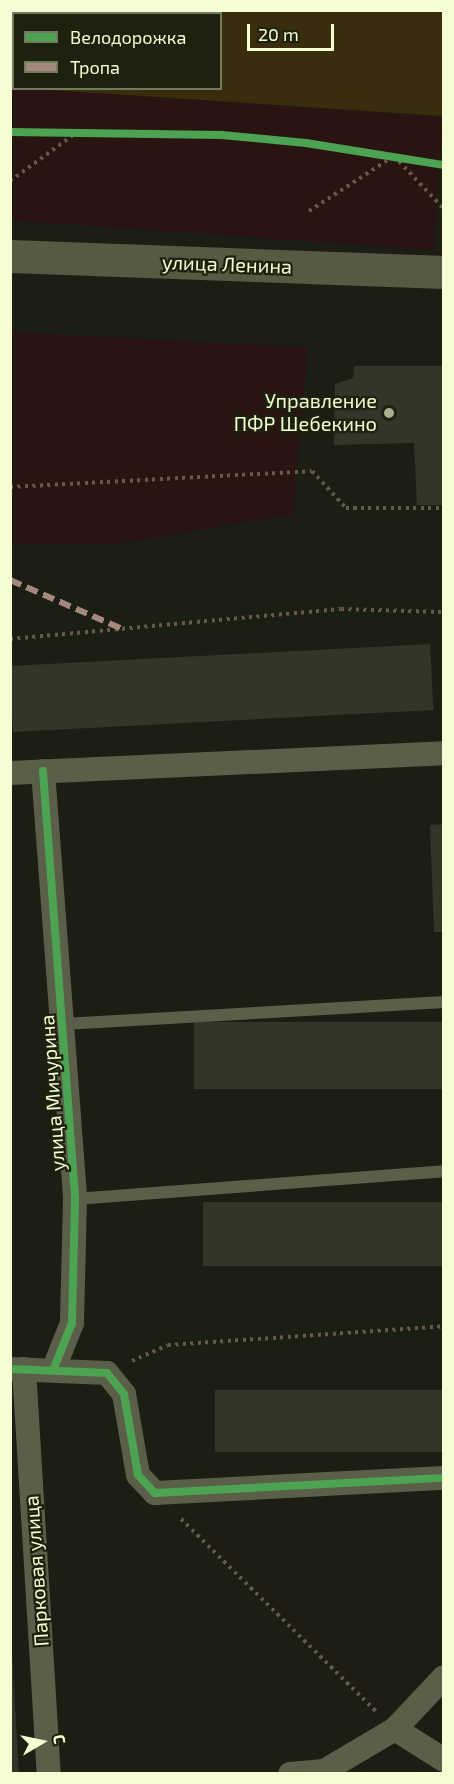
<!DOCTYPE html>
<html>
<head>
<meta charset="utf-8">
<style>
  body { margin:0 }
  #map { position:relative; width:454px; height:1784px; overflow:hidden; background:#1b1e13; font-family:"Exo 2",sans-serif }
  div>[style] { position:absolute }
  .green>* { inset:0; background:#291412; transform-origin:0 0 }
  .water>* { inset:0; background:#3a2d0d }
  .building>* { inset:0; background:#323628; transform-origin:0 0 }
  .path>* { height:4px; margin-top:-2px; transform-origin:0; background:repeating-linear-gradient(90deg,#65594b 0 3px,transparent 0 7.5px) }
  .lane>* { height:12px; margin:-6px; padding:0 6px; transform-origin:6px; border-radius:6px; background:#5b5e48 }
  .street>* { height:24px; margin:-12px; padding:0 12px; transform-origin:12px; border-radius:12px; background:#5b5e48 }
  .secondary>* { height:33px; margin:-16.5px; padding:0 16.5px; transform-origin:16.5px; border-radius:16.5px; background:#565a43 }
  .quiet>* { height:6px; margin-top:-3px; transform-origin:0; background:repeating-linear-gradient(90deg,#a5887d 0 12px,transparent 0 18px) }
  .cycleway>* { height:8px; margin:-4px; padding:0 4px; transform-origin:4px; border-radius:4px; background:#4ca352 }
  .dots>* { width:16px; height:16px; translate:-50% -50%; box-sizing:border-box; border:3px solid #1d220f; border-radius:50% }
  span { translate:-50% -50%; white-space:nowrap; text-align:center; line-height:1.15; -webkit-text-stroke:4.5px #1d220f; paint-order:stroke }
  .street-label { font-size:20px; color:#f5fdd2 }
  .poi-label { font-size:20px; color:#f5fdd2 }
  .right { translate:-100% -50%; text-align:right }
  .frame { position:absolute; inset:0; border:12px solid #f5fdd2; pointer-events:none }
  .legend { position:absolute; left:12px; top:12px; width:210px; height:78px; box-sizing:border-box; background:#1d220f; border:2px solid #737a5d; margin:0; padding:8px 10px; list-style:none; font-size:18px; color:#f5fdd2 }
  .legend li { display:flex; align-items:center; gap:12px; height:30px }
  .legend b { width:30px; border:2px solid #737a5d }
  .north { position:absolute; left:12px; top:1712px; width:60px; height:60px; -webkit-text-stroke:4px #1d220f; paint-order:stroke; rotate:81deg; font-size:16px; font-weight:700; line-height:24px; text-align:center; color:#f5fdd2 }
  .north::after { content:''; display:block; margin:auto; width:21px; height:27px; background:#f5fdd2; clip-path:polygon(50% 0,100% 100%,50% 72%,0 100%) }
  .scale { position:absolute; left:247px; top:24px; width:87px; height:27px; box-sizing:border-box; border:3px solid #f5fdd2; border-top:0; padding-left:8px; font-size:18px; line-height:21px; white-space:nowrap; color:#f5fdd2; -webkit-text-stroke:4px #1d220f; paint-order:stroke }
</style>
</head>
<body>
<div id="map">
  <div class="green">
    <div style="left:10px;top:87px;width:434px;height:133px;rotate:4deg"></div>
    <div style="clip-path:polygon(10px 332px,308px 347px,293px 514px,118px 544px,14px 544px,10px 539px)"></div>
  </div>
  <div class="water">
    <div style="clip-path:polygon(10px 11px,443px 11px,443px 116px,36px 89px,220px 88px,220px 14px,14px 14px,13px 87px,11px 87px)"></div>
  </div>
  <div class="building">
    <div style="clip-path:polygon(354px 366px,444px 366px,444px 505px,417px 505px,414px 443px,334px 445px,335px 384px,353px 378px)"></div>
    <div style="left:430px;top:644px;width:66px;height:421px;rotate:87deg"></div>
    <div style="clip-path:polygon(444px 824px,444px 932px,434px 932px,430px 825px)"></div>
    <div style="left:444px;top:1022px;width:67px;height:250px;rotate:90deg"></div>
    <div style="left:444px;top:1202px;width:64px;height:241px;rotate:90deg"></div>
    <div style="left:444px;top:1390px;width:62px;height:229px;rotate:90deg"></div>
    <div style="clip-path:polygon(10px 1653px,12px 1653px,19px 1774px,10px 1774px)"></div>
  </div>
  <div class="path">
    <div style="left:10px;top:132px;width:212px;rotate:0.8deg"></div>
    <div style="left:222px;top:135px;width:84px;rotate:5.4deg"></div>
    <div style="left:306px;top:143px;width:140px;rotate:9.1deg"></div>
    <div style="left:10px;top:181px;width:78px;rotate:-36.1deg"></div>
    <div style="left:309px;top:211px;width:101px;rotate:-32.9deg"></div>
    <div style="left:394px;top:156px;width:73px;rotate:46.7deg"></div>
    <div style="left:10px;top:487px;width:302px;rotate:-3deg"></div>
    <div style="left:312px;top:471px;width:50px;rotate:47.4deg"></div>
    <div style="left:346px;top:508px;width:98px"></div>
    <div style="left:10px;top:639px;width:332px;rotate:-5.2deg"></div>
    <div style="left:341px;top:609px;width:103px;rotate:1.7deg"></div>
    <div style="left:132px;top:1361px;width:39px;rotate:-24deg"></div>
    <div style="left:168px;top:1345px;width:277px;rotate:-3.9deg"></div>
    <div style="left:181px;top:1519px;width:274px;rotate:44.6deg"></div>
  </div>
  <div class="lane">
    <div style="left:64px;top:1024px;width:381px;rotate:-3.3deg"></div>
    <div style="left:75px;top:1199px;width:370px;rotate:-4.3deg"></div>
  </div>
  <div class="street">
    <div style="left:43px;top:771px;width:429px;rotate:85.7deg"></div>
    <div style="left:75px;top:1199px;width:124px;rotate:91.4deg"></div>
    <div style="left:72px;top:1323px;width:48px;rotate:111.8deg"></div>
    <div style="left:10px;top:773px;width:434px;rotate:-2.6deg"></div>
    <div style="left:10px;top:1369px;width:97px;rotate:2.4deg"></div>
    <div style="left:107px;top:1373px;width:27px;rotate:51deg"></div>
    <div style="left:124px;top:1394px;width:82px;rotate:80.2deg"></div>
    <div style="left:138px;top:1475px;width:25px;rotate:47deg"></div>
    <div style="left:155px;top:1493px;width:289px;rotate:-3deg"></div>
    <div style="left:24px;top:1369px;width:406px;rotate:86.5deg"></div>
    <div style="left:395px;top:1729px;width:58px;rotate:32.3deg"></div>
    <div style="left:290px;top:1774px;width:34px;rotate:-5deg"></div>
    <div style="left:324px;top:1771px;width:82px;rotate:-30.6deg"></div>
    <div style="left:395px;top:1729px;width:71px;rotate:-46.7deg"></div>
  </div>
  <div class="secondary">
    <div style="left:10px;top:256px;width:434px;rotate:2.1deg"></div>
  </div>
  <div class="quiet">
    <div style="left:10px;top:580px;width:122px;rotate:23.6deg"></div>
  </div>
  <div class="cycleway">
    <div style="left:10px;top:132px;width:212px;rotate:0.8deg"></div>
    <div style="left:222px;top:135px;width:84px;rotate:5.4deg"></div>
    <div style="left:306px;top:143px;width:140px;rotate:9.1deg"></div>
    <div style="left:43px;top:771px;width:429px;rotate:85.7deg"></div>
    <div style="left:75px;top:1199px;width:124px;rotate:91.4deg"></div>
    <div style="left:72px;top:1323px;width:48px;rotate:111.8deg"></div>
    <div style="left:10px;top:1369px;width:97px;rotate:2.4deg"></div>
    <div style="left:107px;top:1373px;width:27px;rotate:51deg"></div>
    <div style="left:124px;top:1394px;width:82px;rotate:80.2deg"></div>
    <div style="left:138px;top:1475px;width:25px;rotate:47deg"></div>
    <div style="left:155px;top:1493px;width:289px;rotate:-3deg"></div>
  </div>
  <div class="dots">
    <div style="left:389px;top:413px;background:#a9af8f"></div>
  </div>
  <div class="street-label">
    <span style="left:227px;top:264px;rotate:2deg">улица Ленина</span>
    <span style="left:52px;top:1093px;rotate:-94deg">улица Мичурина</span>
    <span style="left:36px;top:1571px;rotate:-94deg">Парковая улица</span>
  </div>
  <div class="poi-label">
    <span class="right" style="left:377px;top:412px">Управление<br>ПФР Шебекино</span>
  </div>
  <div class="frame"></div>
  <ul class="legend">
  <li><b style="height:8px;background:#4ca352"></b>Велодорожка</li>
  <li><b style="height:8px;background:#a5887d"></b>Тропа</li>
  </ul>
  <div class="north">С</div>
  <div class="scale">20 m</div>
</div>
</body>
</html>
